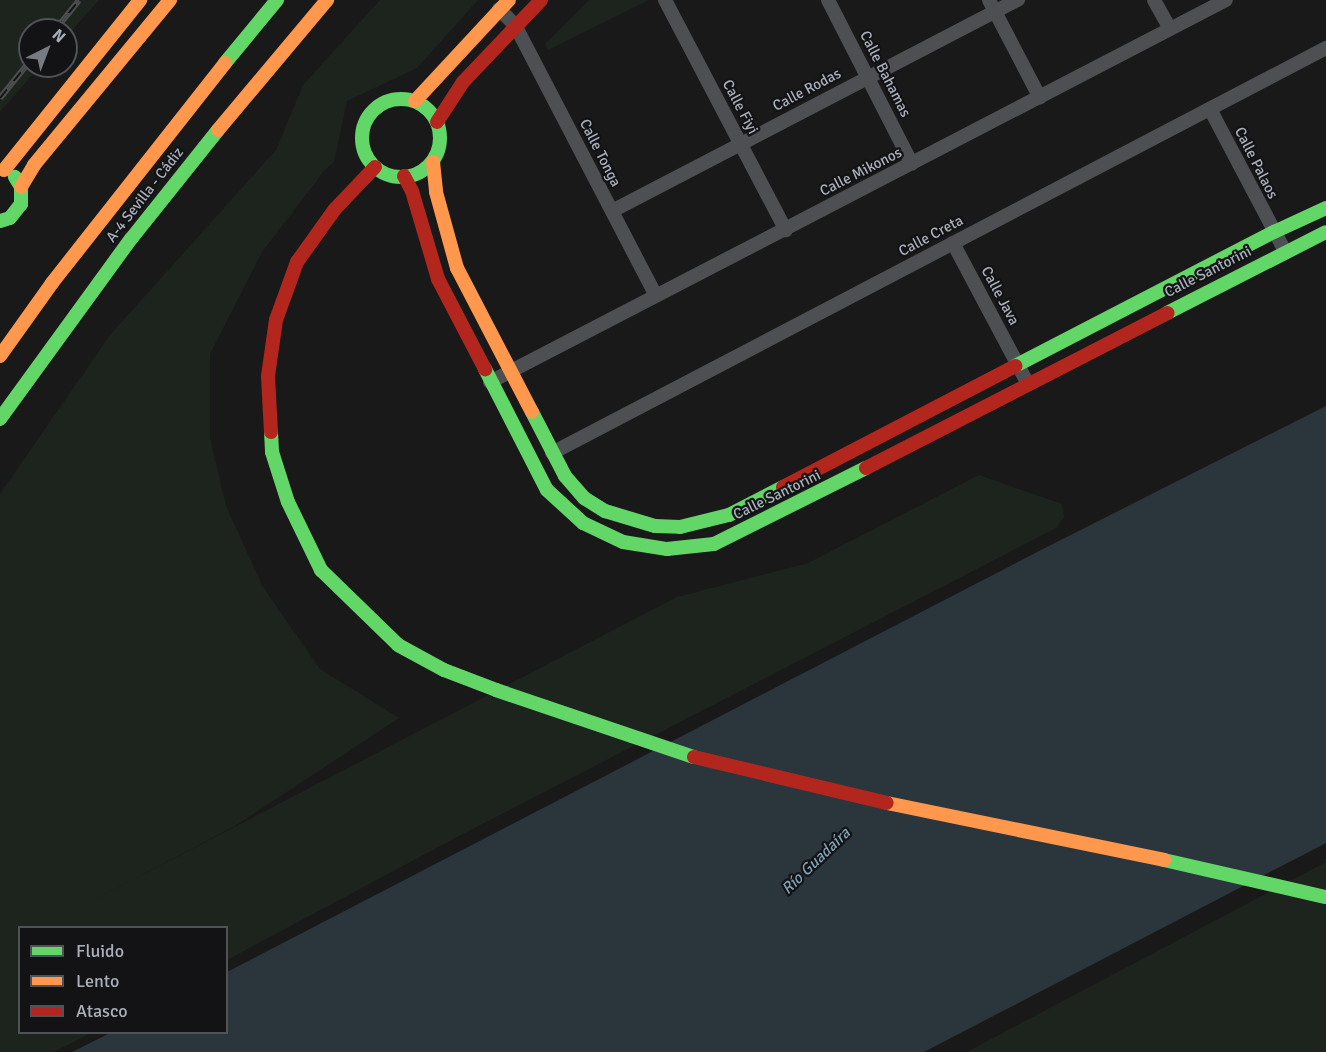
<!DOCTYPE html>
<html>
<head>
<meta charset="utf-8">
<style>
  body { margin:0 }
  #map { position:relative; width:1326px; height:1052px; overflow:hidden; background:#191919; font-family:Signika,sans-serif }
  div>[style] { position:absolute }
  .green>* { inset:0; background:#1c241d }
  .water>* { inset:0; background:#2b363c }
  .street>* { height:14px; margin:-7px; padding:0 7px; transform-origin:7px; border-radius:7px; background:#4d4f52 }
  .fast>* { height:14px; margin:-7px; padding:0 7px; transform-origin:7px; border-radius:7px; background:#63d668 }
  .fast>.ring { margin:-7px; padding:0; box-sizing:content-box; background:none; border:14px solid #63d668; border-radius:50% }
  .slow>* { height:14px; margin:-7px; padding:0 7px; transform-origin:7px; border-radius:7px; background:#ff974d }
  .jam>* { height:14px; margin:-7px; padding:0 7px; transform-origin:7px; border-radius:7px; background:#b3261e }
  .rail>* { height:6px; margin-top:-3px; transform-origin:0; background:repeating-linear-gradient(90deg,#131315 0 11px,#4d4e51 0 22px); box-sizing:border-box; border-block:2px solid #4d4e51 }
  span { translate:-50% -50%; white-space:nowrap; text-align:center; line-height:1.15; -webkit-text-stroke:4.5px #131315; paint-order:stroke }
  .street-label { font-size:15px; color:#a9b0bb }
  .water-label { font-size:16px; color:#7ea2b8; font-style:italic }
  .legend { position:absolute; left:18px; top:926px; width:210px; height:108px; box-sizing:border-box; background:#131315; border:2px solid #4f5257; margin:0; padding:8px 10px; list-style:none; font-size:18px; color:#a9b0bb }
  .legend li { display:flex; align-items:center; gap:12px; height:30px }
  .legend b { width:30px; border:2px solid #4f5257 }
  .north { position:absolute; left:18px; top:18px; width:60px; height:60px; box-sizing:border-box; background:#131315; border:2px solid #4f5257; border-radius:50%; rotate:42deg; font-size:16px; font-weight:700; line-height:24px; text-align:center; color:#a9b0bb }
  .north::after { content:''; display:block; margin:auto; width:21px; height:27px; background:#777b82; clip-path:polygon(50% 0,100% 100%,50% 72%,0 100%) }
</style>
</head>
<body>
<div id="map">
  <div class="green">
    <div style="clip-path:polygon(0 0,99px 0,66px 37px,66px 30px,30px 30px,30px 66px,40px 66px,0 112px)"></div>
    <div style="clip-path:polygon(380px 0,478px 0,417px 68px,347px 101px,334px 162px,324px 171px,262px 252px,210px 354px,210px 438px,226px 506px,263px 587px,320px 669px,399px 718px,235px 826px,88px 903px,677px 597px,808px 563px,979px 475px,1062px 504px,1064px 517px,1058px 527px,459px 836px,227px 960px,226px 928px,20px 928px,20px 1032px,91px 1033px,54px 1052px,0 1052px,0 494px,110px 335px,276px 150px,303px 85px)"></div>
    <div style="clip-path:polygon(589px 0,649px 0,548px 50px,545px 44px)"></div>
    <div style="clip-path:polygon(1326px 862px,1326px 1052px,967px 1052px,1006px 1031px)"></div>
  </div>
  <div class="water">
    <div style="clip-path:polygon(1326px 406px,1326px 843px,924px 1052px,72px 1052px,110px 1033px,226px 1032px,227px 972px,1039px 551px)"></div>
  </div>
  <div class="street">
    <div style="left:665px;top:0;width:260px;rotate:62.3deg"></div>
    <div style="left:828px;top:0;width:184px;rotate:62.9deg"></div>
    <div style="left:989px;top:0;width:110px;rotate:62.5deg"></div>
    <div style="left:1154px;top:0;width:33px;rotate:61deg"></div>
    <div style="left:499px;top:9px;width:23px;rotate:45deg"></div>
    <div style="left:515px;top:25px;width:305px;rotate:62.5deg"></div>
    <div style="left:1210px;top:109px;width:161px;rotate:62.2deg"></div>
    <div style="left:612px;top:211px;width:458px;rotate:-27.5deg"></div>
    <div style="left:953px;top:243px;width:160px;rotate:62deg"></div>
    <div style="left:490px;top:382px;width:829px;rotate:-27.43deg"></div>
    <div style="left:552px;top:453px;width:874px;rotate:-27.62deg"></div>
  </div>
  <div class="fast">
    <div style="left:225px;top:63px;width:82px;rotate:-50.5deg"></div>
    <div class="ring" style="left:362px;top:99px;width:64px;height:64px"></div>
    <div style="left:0;top:221px;width:10px;rotate:-17deg"></div>
    <div style="left:10px;top:218px;width:18px;rotate:-52deg"></div>
    <div style="left:21px;top:204px;width:17px;rotate:-90deg"></div>
    <div style="left:21px;top:187px;width:12px;rotate:-121deg"></div>
    <div style="left:1167px;top:313px;width:178px;rotate:-27deg"></div>
    <div style="left:1015px;top:366px;width:292px;rotate:-27.4deg"></div>
    <div style="left:1274px;top:232px;width:57px;rotate:-24.8deg"></div>
    <div style="left:485px;top:369px;width:136px;rotate:62.9deg"></div>
    <div style="left:547px;top:490px;width:49px;rotate:42.5deg"></div>
    <div style="left:583px;top:523px;width:44px;rotate:25.4deg"></div>
    <div style="left:623px;top:542px;width:45px;rotate:9deg"></div>
    <div style="left:667px;top:549px;width:47px;rotate:-6.1deg"></div>
    <div style="left:714px;top:544px;width:170px;rotate:-26.6deg"></div>
    <div style="left:532px;top:412px;width:72px;rotate:62.7deg"></div>
    <div style="left:565px;top:476px;width:29px;rotate:49deg"></div>
    <div style="left:584px;top:498px;width:25px;rotate:32deg"></div>
    <div style="left:605px;top:511px;width:52px;rotate:16.7deg"></div>
    <div style="left:655px;top:526px;width:25px;rotate:2deg"></div>
    <div style="left:680px;top:527px;width:50px;rotate:-13.8deg"></div>
    <div style="left:729px;top:515px;width:61px;rotate:-27.4deg"></div>
    <div style="left:0;top:419px;width:223px;rotate:-54deg"></div>
    <div style="left:131px;top:239px;width:139px;rotate:-51.4deg"></div>
    <div style="left:271px;top:432px;width:20px;rotate:87deg"></div>
    <div style="left:272px;top:452px;width:52px;rotate:72.3deg"></div>
    <div style="left:288px;top:502px;width:76px;rotate:64.1deg"></div>
    <div style="left:321px;top:570px;width:107px;rotate:44.2deg"></div>
    <div style="left:398px;top:645px;width:52px;rotate:28.5deg"></div>
    <div style="left:444px;top:670px;width:56px;rotate:21deg"></div>
    <div style="left:496px;top:690px;width:209px;rotate:18.7deg"></div>
    <div style="left:1164px;top:860px;width:166px;rotate:12.9deg"></div>
  </div>
  <div class="slow">
    <div style="left:415px;top:101px;width:138px;rotate:-47.1deg"></div>
    <div style="left:218px;top:130px;width:170px;rotate:-50deg"></div>
    <div style="left:433px;top:162px;width:30px;rotate:84deg"></div>
    <div style="left:436px;top:192px;width:79px;rotate:74.6deg"></div>
    <div style="left:457px;top:268px;width:162px;rotate:62.5deg"></div>
    <div style="left:4px;top:170px;width:218px;rotate:-51.3deg"></div>
    <div style="left:21px;top:187px;width:26px;rotate:-59deg"></div>
    <div style="left:34px;top:165px;width:214px;rotate:-50.5deg"></div>
    <div style="left:0;top:356px;width:90px;rotate:-54.5deg"></div>
    <div style="left:52px;top:283px;width:280px;rotate:-51.8deg"></div>
    <div style="left:887px;top:803px;width:283px;rotate:11.6deg"></div>
  </div>
  <div class="jam">
    <div style="left:437px;top:122px;width:48px;rotate:-57deg"></div>
    <div style="left:463px;top:82px;width:113px;rotate:-46.4deg"></div>
    <div style="left:404px;top:176px;width:17px;rotate:62deg"></div>
    <div style="left:412px;top:191px;width:92px;rotate:73.5deg"></div>
    <div style="left:438px;top:279px;width:102px;rotate:62.4deg"></div>
    <div style="left:271px;top:432px;width:56px;rotate:-93.1deg"></div>
    <div style="left:268px;top:376px;width:57px;rotate:-81.9deg"></div>
    <div style="left:276px;top:320px;width:62px;rotate:-70.1deg"></div>
    <div style="left:297px;top:262px;width:65px;rotate:-54.4deg"></div>
    <div style="left:335px;top:209px;width:58px;rotate:-46.4deg"></div>
    <div style="left:866px;top:468px;width:339px;rotate:-27.2deg"></div>
    <div style="left:783px;top:487px;width:262px;rotate:-27.5deg"></div>
    <div style="left:694px;top:757px;width:198px;rotate:13.4deg"></div>
  </div>
  <div class="rail">
    <div style="left:55px;top:30px;width:38px;rotate:-51deg"></div>
    <div style="left:0;top:98px;width:48px;rotate:-51deg"></div>
  </div>
  <div class="street-label">
    <span style="left:885px;top:74px;rotate:63deg">Calle Bahamas</span>
    <span style="left:807px;top:90px;rotate:-28deg">Calle Rodas</span>
    <span style="left:740px;top:107px;rotate:62deg">Calle Fiyi</span>
    <span style="left:600px;top:153px;rotate:63deg">Calle Tonga</span>
    <span style="left:1256px;top:163px;rotate:63deg">Calle Palaos</span>
    <span style="left:861px;top:172px;rotate:-27deg">Calle Mikonos</span>
    <span style="left:145px;top:195px;rotate:-52deg">A-4 Sevilla - Cádiz</span>
    <span style="left:931px;top:236px;rotate:-28deg">Calle Creta</span>
    <span style="left:1208px;top:272px;rotate:-27deg">Calle Santorini</span>
    <span style="left:1000px;top:296px;rotate:62deg">Calle Java</span>
    <span style="left:777px;top:495px;rotate:-26deg">Calle Santorini</span>
  </div>
  <div class="water-label">
    <span style="left:816px;top:861px;rotate:-44deg">Río Guadaíra</span>
  </div>
  <ul class="legend">
  <li><b style="height:8px;background:#63d668"></b>Fluido</li>
  <li><b style="height:8px;background:#ff974d"></b>Lento</li>
  <li><b style="height:8px;background:#b3261e"></b>Atasco</li>
  </ul>
  <div class="north">N</div>
</div>
</body>
</html>
